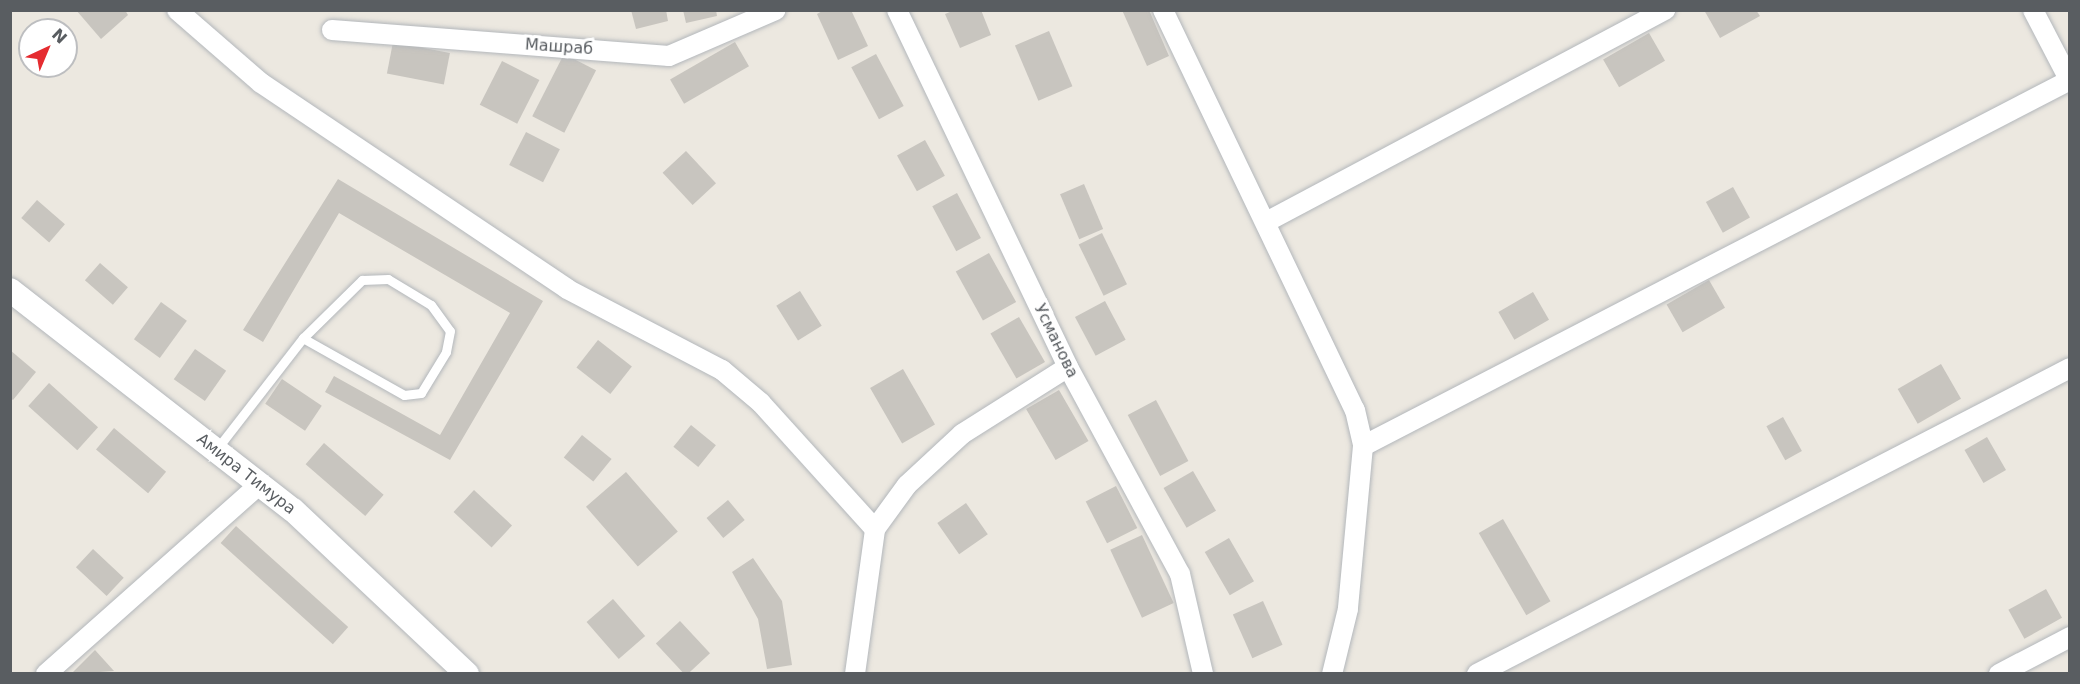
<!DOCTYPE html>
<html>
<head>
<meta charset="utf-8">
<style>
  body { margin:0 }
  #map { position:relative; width:2080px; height:684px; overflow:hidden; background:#ece8e0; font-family:"DejaVu Sans",sans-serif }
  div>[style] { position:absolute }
  .building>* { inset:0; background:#c8c5bf; transform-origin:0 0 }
  .roads { filter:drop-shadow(0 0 2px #b3b7bb) drop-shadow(0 0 2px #b3b7bb) }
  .service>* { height:9px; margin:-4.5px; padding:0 4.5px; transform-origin:4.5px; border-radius:4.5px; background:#fff }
  .minor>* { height:20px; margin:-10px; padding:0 10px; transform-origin:10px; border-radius:10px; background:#fff }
  .tertiary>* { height:24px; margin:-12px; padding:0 12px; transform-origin:12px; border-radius:12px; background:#fff }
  span { translate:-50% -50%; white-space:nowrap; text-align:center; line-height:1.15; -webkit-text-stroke:6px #fff; paint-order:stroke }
  .street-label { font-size:16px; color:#595d61 }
  .frame { position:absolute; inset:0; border:12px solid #595d61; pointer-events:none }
  .north { position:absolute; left:18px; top:18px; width:60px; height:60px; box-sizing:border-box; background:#fff; border:2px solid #bdbec0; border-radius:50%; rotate:44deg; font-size:16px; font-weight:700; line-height:24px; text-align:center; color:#595d61 }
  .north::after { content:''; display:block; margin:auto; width:21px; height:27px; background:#e52c30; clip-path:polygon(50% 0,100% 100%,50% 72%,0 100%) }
</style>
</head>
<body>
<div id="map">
  <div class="building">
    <div style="clip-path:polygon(76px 10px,125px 10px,128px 15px,101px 39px)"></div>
    <div style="clip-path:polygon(631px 10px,666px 10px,668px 21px,636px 29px)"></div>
    <div style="clip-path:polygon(683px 10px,716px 10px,717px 16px,686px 23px)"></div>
    <div style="clip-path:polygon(824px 10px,851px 10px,868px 46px,838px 60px,817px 14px)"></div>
    <div style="clip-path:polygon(955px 10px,981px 10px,991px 35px,960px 48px,945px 14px)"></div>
    <div style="clip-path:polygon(1122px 10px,1149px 10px,1169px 56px,1147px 66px)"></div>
    <div style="clip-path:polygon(1704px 10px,1756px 10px,1760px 16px,1720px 38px)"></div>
    <div style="left:1049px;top:31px;width:60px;height:37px;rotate:67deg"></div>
    <div style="left:1649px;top:33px;width:32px;height:53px;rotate:60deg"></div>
    <div style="left:393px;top:42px;width:58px;height:32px;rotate:11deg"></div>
    <div style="left:735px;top:42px;width:28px;height:75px;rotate:60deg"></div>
    <div style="left:564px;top:54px;width:36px;height:70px;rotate:27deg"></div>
    <div style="left:876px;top:54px;width:59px;height:28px;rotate:62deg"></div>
    <div style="left:502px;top:61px;width:42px;height:49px;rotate:27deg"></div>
    <div style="left:526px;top:132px;width:38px;height:37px;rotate:27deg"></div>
    <div style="left:925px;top:140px;width:41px;height:32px;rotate:61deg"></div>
    <div style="left:686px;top:151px;width:44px;height:32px;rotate:47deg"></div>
    <div style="clip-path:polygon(338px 179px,543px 301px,450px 460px,325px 392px,334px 376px,440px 435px,510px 313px,339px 213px,263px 342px,243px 330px)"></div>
    <div style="left:1084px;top:184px;width:49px;height:26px;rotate:67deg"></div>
    <div style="left:1733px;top:187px;width:35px;height:31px;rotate:61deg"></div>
    <div style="left:957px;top:193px;width:51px;height:28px;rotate:62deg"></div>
    <div style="left:37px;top:200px;width:37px;height:24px;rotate:41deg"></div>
    <div style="left:1102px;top:233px;width:57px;height:26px;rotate:64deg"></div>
    <div style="left:989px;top:253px;width:56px;height:38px;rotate:61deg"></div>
    <div style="left:100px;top:263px;width:37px;height:23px;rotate:41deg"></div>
    <div style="left:1709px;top:280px;width:32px;height:49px;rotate:60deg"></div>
    <div style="left:800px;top:291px;width:41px;height:28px;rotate:58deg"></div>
    <div style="left:1533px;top:292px;width:32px;height:40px;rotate:60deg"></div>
    <div style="left:1105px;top:301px;width:44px;height:34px;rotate:62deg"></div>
    <div style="left:161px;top:302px;width:32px;height:46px;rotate:36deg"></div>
    <div style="left:1019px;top:317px;width:52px;height:33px;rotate:60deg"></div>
    <div style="left:598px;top:340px;width:43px;height:35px;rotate:38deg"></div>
    <div style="left:195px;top:349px;width:38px;height:37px;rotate:35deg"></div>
    <div style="clip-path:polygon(10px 350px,36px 372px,13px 400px,10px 398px)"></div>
    <div style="left:1941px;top:364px;width:40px;height:50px;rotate:60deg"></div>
    <div style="left:903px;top:369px;width:64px;height:38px;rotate:60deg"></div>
    <div style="left:282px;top:379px;width:48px;height:30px;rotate:34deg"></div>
    <div style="left:49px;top:383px;width:66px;height:31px;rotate:42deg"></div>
    <div style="left:1059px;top:390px;width:59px;height:38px;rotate:60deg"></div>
    <div style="left:1156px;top:400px;width:69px;height:32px;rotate:62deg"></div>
    <div style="left:1783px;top:417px;width:39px;height:19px;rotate:61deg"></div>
    <div style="left:691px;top:425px;width:32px;height:28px;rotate:39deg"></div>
    <div style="left:114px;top:428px;width:68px;height:28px;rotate:40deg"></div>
    <div style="left:582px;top:435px;width:38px;height:29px;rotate:39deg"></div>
    <div style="left:1987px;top:437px;width:38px;height:26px;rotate:60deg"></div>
    <div style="left:324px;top:443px;width:79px;height:28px;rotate:41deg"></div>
    <div style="left:1193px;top:471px;width:46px;height:34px;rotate:60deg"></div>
    <div style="left:626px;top:472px;width:79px;height:53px;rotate:49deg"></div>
    <div style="left:1116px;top:486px;width:47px;height:34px;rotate:63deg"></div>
    <div style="left:474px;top:490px;width:52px;height:30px;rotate:43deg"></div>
    <div style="left:728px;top:500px;width:26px;height:28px;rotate:50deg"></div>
    <div style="left:966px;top:503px;width:38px;height:35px;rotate:55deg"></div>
    <div style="left:1503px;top:519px;width:95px;height:28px;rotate:60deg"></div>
    <div style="left:236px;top:526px;width:151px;height:23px;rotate:42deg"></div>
    <div style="left:1142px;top:535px;width:75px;height:35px;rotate:65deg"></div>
    <div style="left:1229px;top:538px;width:50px;height:28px;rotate:60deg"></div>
    <div style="left:93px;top:549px;width:42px;height:25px;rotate:43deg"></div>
    <div style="clip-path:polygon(753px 558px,782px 601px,792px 665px,767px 669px,758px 619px,732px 572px)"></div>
    <div style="left:2046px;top:589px;width:33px;height:43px;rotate:61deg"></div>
    <div style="left:613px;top:599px;width:49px;height:35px;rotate:49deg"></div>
    <div style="left:1263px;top:601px;width:48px;height:33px;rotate:66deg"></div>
    <div style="left:680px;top:621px;width:44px;height:33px;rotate:47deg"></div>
    <div style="clip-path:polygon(95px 650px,114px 671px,71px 674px)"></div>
  </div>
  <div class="roads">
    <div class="service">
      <div style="left:216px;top:450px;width:142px;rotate:-52.2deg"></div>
      <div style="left:303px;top:338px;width:83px;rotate:-44.5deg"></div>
      <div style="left:362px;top:280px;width:26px;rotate:-2deg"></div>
      <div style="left:388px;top:279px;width:50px;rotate:31.2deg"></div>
      <div style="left:431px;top:305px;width:32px;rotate:54deg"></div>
      <div style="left:450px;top:331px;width:21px;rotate:101deg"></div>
      <div style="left:446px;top:352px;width:48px;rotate:121.4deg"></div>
      <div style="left:421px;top:393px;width:17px;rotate:173deg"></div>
      <div style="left:404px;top:395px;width:116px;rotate:-150.6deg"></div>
    </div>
    <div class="minor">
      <div style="left:177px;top:10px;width:111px;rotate:41deg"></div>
      <div style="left:261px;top:83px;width:369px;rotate:33.9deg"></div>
      <div style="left:567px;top:289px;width:175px;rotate:27.6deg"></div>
      <div style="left:722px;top:370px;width:51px;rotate:40.2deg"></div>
      <div style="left:761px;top:403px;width:170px;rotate:47.9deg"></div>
      <div style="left:897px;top:10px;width:396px;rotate:64.4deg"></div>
      <div style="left:1068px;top:367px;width:235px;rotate:61.6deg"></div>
      <div style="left:1180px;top:574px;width:103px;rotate:77deg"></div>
      <div style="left:1163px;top:10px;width:444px;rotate:64.4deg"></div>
      <div style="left:1355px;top:410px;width:37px;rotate:77deg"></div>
      <div style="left:1363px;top:446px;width:164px;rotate:95.3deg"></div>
      <div style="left:1348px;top:609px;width:67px;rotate:103.8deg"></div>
      <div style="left:2033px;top:10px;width:80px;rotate:62.5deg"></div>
      <div style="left:332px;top:30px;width:338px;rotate:4.4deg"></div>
      <div style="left:669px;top:56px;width:116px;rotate:-23.3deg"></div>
      <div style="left:1268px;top:221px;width:450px;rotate:-28deg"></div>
      <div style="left:1363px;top:446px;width:796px;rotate:-27.37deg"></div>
      <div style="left:46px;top:674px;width:286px;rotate:-41.6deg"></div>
      <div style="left:855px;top:674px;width:146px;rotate:-82.1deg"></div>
      <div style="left:875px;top:529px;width:54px;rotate:-54deg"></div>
      <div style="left:907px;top:485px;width:75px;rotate:-42.8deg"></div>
      <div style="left:962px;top:434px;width:125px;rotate:-32.3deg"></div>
      <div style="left:1477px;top:674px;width:667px;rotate:-27.29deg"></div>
      <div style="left:1999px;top:674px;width:80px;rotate:-27.5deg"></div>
    </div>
    <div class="tertiary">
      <div style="left:10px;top:290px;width:358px;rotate:37.9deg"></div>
      <div style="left:293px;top:510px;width:239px;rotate:43.3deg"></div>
    </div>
  </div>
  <div class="street-label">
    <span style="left:559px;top:47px;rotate:4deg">Машраб</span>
    <span style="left:1056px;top:341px;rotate:64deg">Усманова</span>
    <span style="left:246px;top:474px;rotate:38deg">Амира Тимура</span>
  </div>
  <div class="frame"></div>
  <div class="north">N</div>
</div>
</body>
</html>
